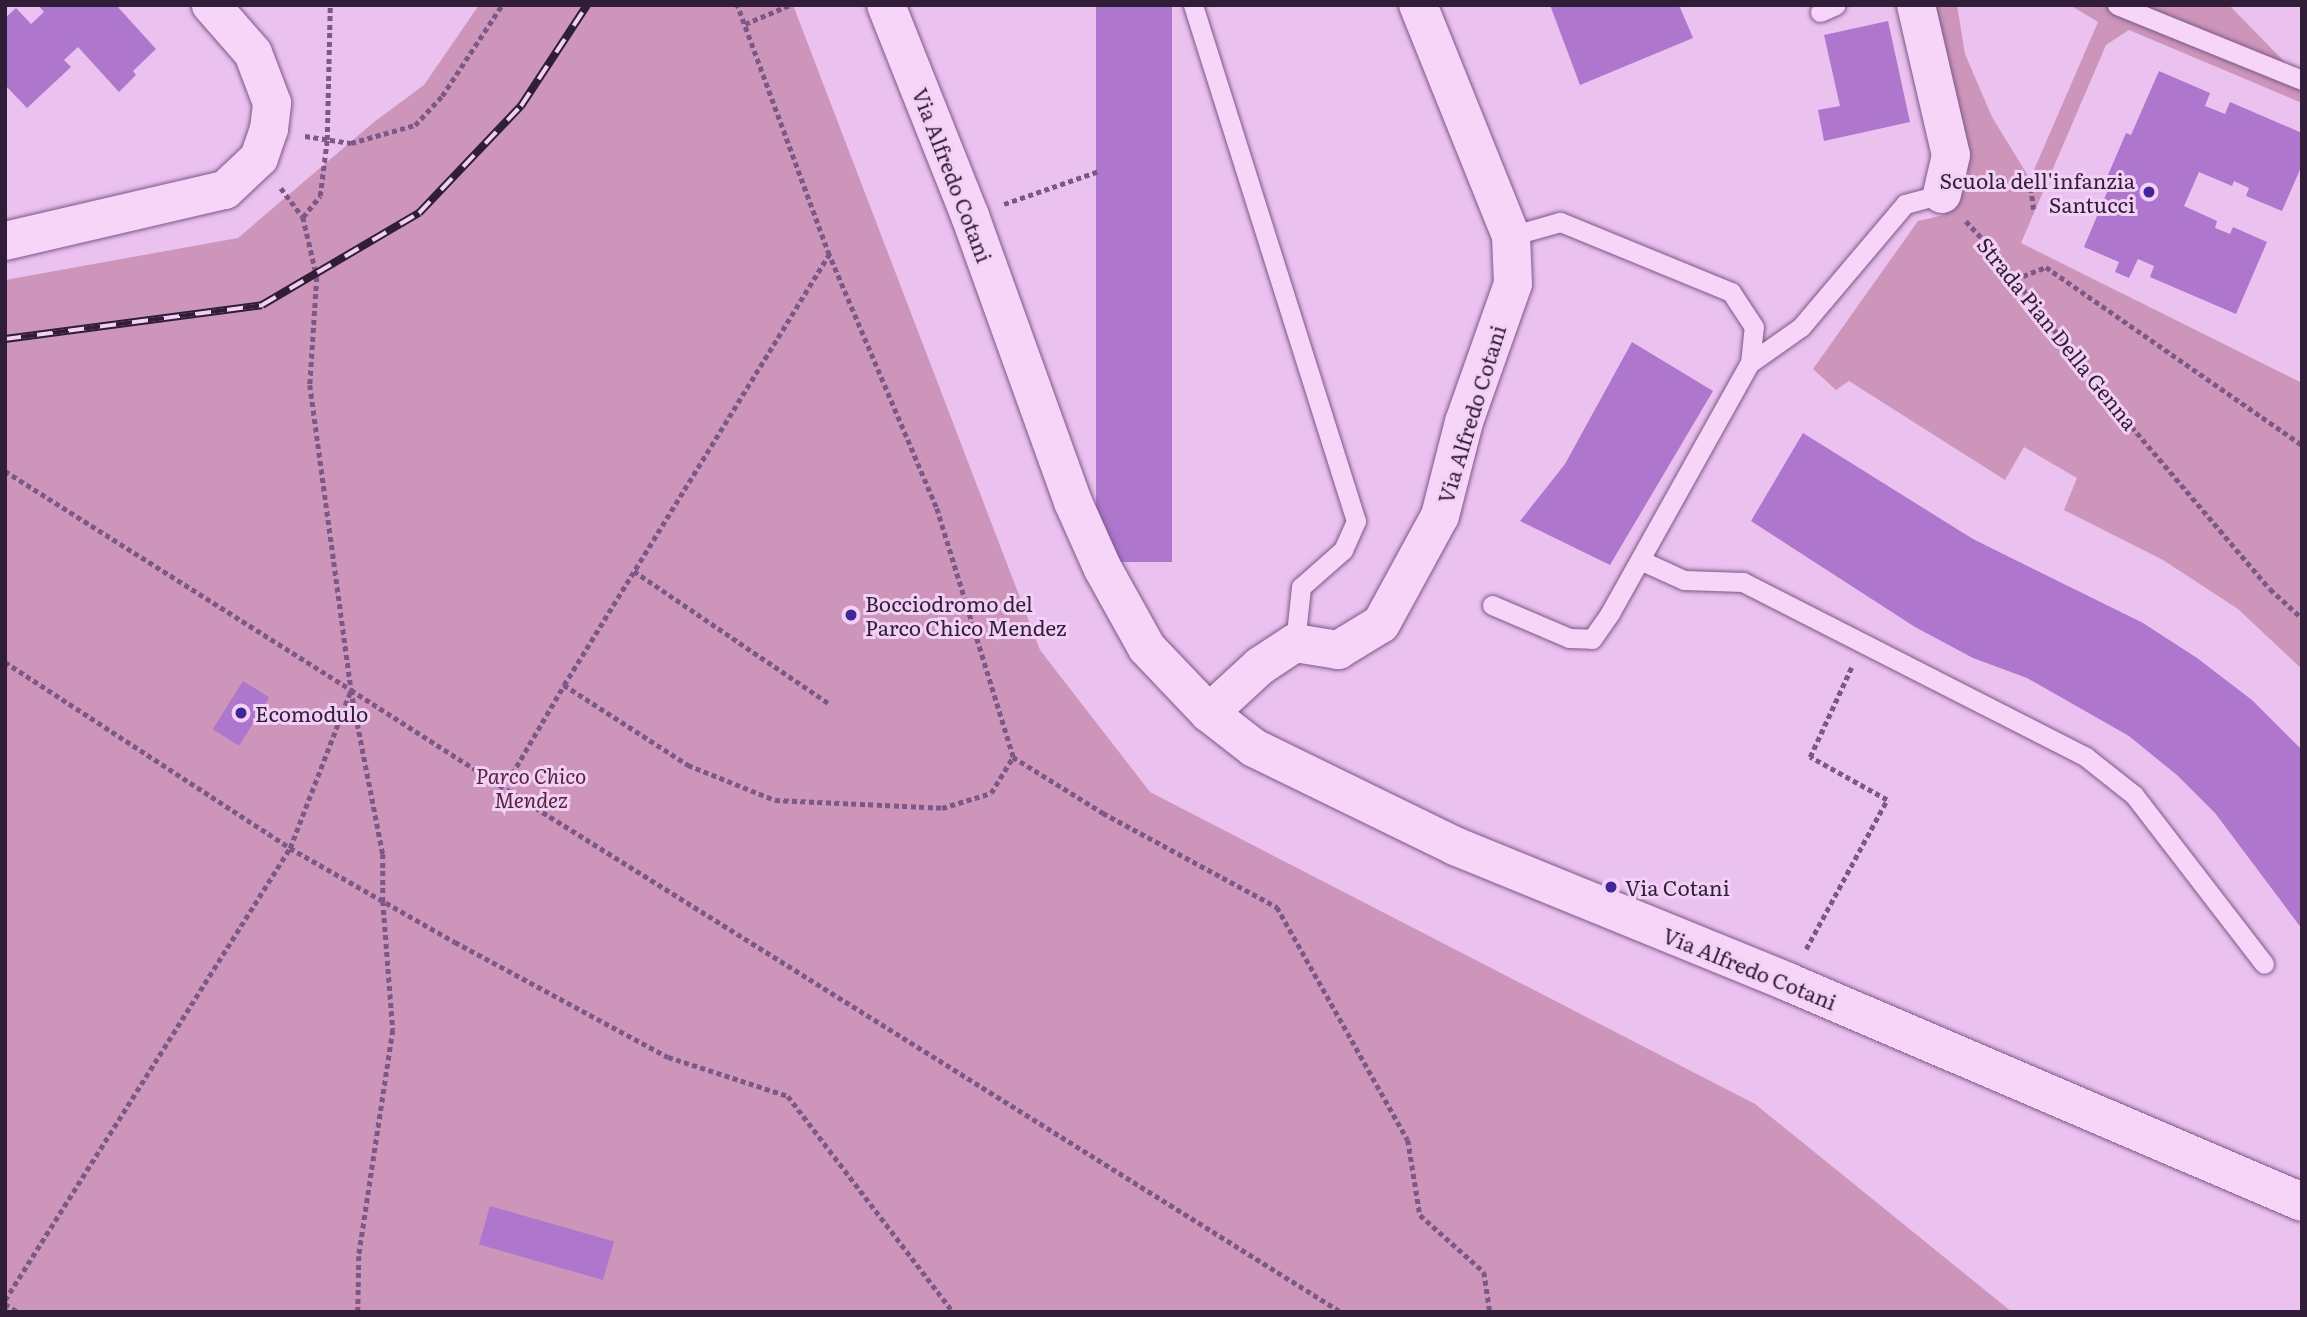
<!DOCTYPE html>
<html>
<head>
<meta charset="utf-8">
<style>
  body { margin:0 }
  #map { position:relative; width:2307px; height:1317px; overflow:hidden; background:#ebc1ef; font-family:Literata,serif }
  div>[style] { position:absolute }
  .green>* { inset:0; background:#cd95ba }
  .building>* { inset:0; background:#ae76cd; transform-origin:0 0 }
  .path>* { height:4.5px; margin-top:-2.25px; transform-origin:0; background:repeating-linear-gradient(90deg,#7c5888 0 5px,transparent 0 8.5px) }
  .roads { filter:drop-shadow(0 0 2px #7c5888) drop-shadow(0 0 2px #7c5888) }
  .service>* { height:19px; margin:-9.5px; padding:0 9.5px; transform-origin:9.5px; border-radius:9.5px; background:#f6d5f9 }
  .minor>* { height:38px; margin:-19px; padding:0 19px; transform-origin:19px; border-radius:19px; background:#f6d5f9 }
  .tertiary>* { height:38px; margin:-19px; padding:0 19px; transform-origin:19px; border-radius:19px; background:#f6d5f9 }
  .rail>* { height:8px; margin-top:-4px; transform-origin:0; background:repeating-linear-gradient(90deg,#f3d1f6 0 16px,#301d38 0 32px); box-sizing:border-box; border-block:2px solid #301d38 }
  .dots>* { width:19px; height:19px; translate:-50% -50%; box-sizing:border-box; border:4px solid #f3d1f6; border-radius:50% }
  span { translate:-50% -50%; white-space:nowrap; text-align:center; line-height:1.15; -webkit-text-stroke:6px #f3d1f6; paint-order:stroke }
  .street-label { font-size:21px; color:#301d38 }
  .poi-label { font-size:21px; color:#301d38 }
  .right { translate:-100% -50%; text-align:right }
  .left { translate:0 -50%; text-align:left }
  .park-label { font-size:21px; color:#55233d; font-style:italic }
  .frame { position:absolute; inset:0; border:7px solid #301d38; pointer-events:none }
</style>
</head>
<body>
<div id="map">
  <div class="green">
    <div style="clip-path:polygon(479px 5px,793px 5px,1040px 650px,1150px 792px,1755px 1104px,2012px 1312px,5px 1312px,5px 280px,238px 238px,374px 122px,424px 85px)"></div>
    <div style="clip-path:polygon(1935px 5px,1957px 5px,1965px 54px,1992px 117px,2030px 179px,2098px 22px,2070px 5px,2229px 5px,2302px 80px,2302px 103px,2129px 30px,2106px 45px,2021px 243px,2302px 383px,2302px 669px,2238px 609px,2163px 560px,2064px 510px,2077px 478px,2024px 447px,2005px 480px,1849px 381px,1836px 390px,1813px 369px,1918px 221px,1944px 215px,1968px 183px,1967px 157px)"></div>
  </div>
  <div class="building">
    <div style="clip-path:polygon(38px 5px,116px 5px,156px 49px,133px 71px,136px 75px,119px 92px,78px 47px,64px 60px,71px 67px,27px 108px,5px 85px,5px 18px,16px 8px,31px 24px,44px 12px)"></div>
    <div style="left:1096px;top:5px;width:76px;height:557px"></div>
    <div style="clip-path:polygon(1550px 5px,1679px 5px,1693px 38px,1580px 85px)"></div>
    <div style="clip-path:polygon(1888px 21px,1910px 122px,1824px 141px,1818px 110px,1840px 106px,1824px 35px)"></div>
    <div style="clip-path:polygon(2159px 71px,2210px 93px,2205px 106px,2225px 114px,2230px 102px,2302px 133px,2302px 165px,2282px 211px,2246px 196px,2249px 188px,2234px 181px,2232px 186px,2199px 172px,2184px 206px,2217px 221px,2215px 228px,2230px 234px,2233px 227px,2267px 242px,2236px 314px,2150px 277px,2154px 266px,2138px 259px,2129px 278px,2115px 272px,2119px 262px,2084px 247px,2113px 178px,2108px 175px,2126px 133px,2131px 135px)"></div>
    <div style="clip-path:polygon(1632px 342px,1713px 391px,1610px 565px,1520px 521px,1565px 464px)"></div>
    <div style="clip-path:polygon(1803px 433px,1973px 539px,2143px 623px,2197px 658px,2252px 700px,2300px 748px,2302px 929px,2215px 813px,2178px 776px,2129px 736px,2027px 678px,1973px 658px,1915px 627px,1751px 521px)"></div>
    <div style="left:243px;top:681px;width:31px;height:57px;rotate:32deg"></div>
    <div style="left:490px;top:1206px;width:129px;height:40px;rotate:16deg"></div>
  </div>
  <div class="path">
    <div style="left:745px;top:24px;width:49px;rotate:-22.9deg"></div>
    <div style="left:305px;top:136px;width:47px;rotate:8.7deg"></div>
    <div style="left:351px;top:143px;width:66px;rotate:-15.7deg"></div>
    <div style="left:415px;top:125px;width:40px;rotate:-47deg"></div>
    <div style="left:442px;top:96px;width:109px;rotate:-56.6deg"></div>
    <div style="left:2030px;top:179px;width:34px;rotate:83deg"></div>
    <div style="left:281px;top:188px;width:36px;rotate:53deg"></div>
    <div style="left:303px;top:217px;width:62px;rotate:76.9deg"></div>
    <div style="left:317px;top:277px;width:108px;rotate:93.7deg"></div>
    <div style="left:310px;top:385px;width:307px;rotate:82.3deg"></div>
    <div style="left:1004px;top:204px;width:101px;rotate:-19.2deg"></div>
    <div style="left:303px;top:217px;width:27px;rotate:-51deg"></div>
    <div style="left:320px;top:196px;width:56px;rotate:-82.9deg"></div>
    <div style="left:327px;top:140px;width:135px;rotate:-88.7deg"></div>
    <div style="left:1966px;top:221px;width:38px;rotate:47deg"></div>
    <div style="left:1992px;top:249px;width:183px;rotate:52.3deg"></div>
    <div style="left:2104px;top:394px;width:256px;rotate:49.6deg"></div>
    <div style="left:2270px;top:589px;width:43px;rotate:42.2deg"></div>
    <div style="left:2015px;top:279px;width:33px;rotate:-21deg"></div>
    <div style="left:2046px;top:267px;width:312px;rotate:34.8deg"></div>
    <div style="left:5px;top:471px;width:409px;rotate:32.3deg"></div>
    <div style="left:351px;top:690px;width:167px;rotate:79deg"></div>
    <div style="left:383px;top:854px;width:47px;rotate:90deg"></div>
    <div style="left:383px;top:901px;width:129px;rotate:85.6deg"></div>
    <div style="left:393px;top:1030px;width:229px;rotate:98.6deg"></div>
    <div style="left:359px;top:1256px;width:56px;rotate:91deg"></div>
    <div style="left:634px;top:571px;width:235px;rotate:34.2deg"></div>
    <div style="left:5px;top:662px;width:340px;rotate:33.1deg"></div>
    <div style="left:290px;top:848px;width:190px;rotate:29.7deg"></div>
    <div style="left:455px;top:942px;width:242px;rotate:28.4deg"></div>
    <div style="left:668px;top:1057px;width:126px;rotate:18deg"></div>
    <div style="left:788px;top:1096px;width:272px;rotate:52.6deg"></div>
    <div style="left:564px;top:685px;width:504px;rotate:-58.39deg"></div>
    <div style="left:1013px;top:757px;width:106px;rotate:31.9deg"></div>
    <div style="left:1103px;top:813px;width:198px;rotate:28.4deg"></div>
    <div style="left:1277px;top:907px;width:267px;rotate:60.7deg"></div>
    <div style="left:1408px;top:1140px;width:76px;rotate:80.9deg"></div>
    <div style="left:1420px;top:1215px;width:86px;rotate:41.7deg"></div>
    <div style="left:1484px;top:1272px;width:40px;rotate:81.5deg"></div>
    <div style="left:485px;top:776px;width:1010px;rotate:32.05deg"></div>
    <div style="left:1806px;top:949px;width:170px;rotate:-61.5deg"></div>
    <div style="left:1887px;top:800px;width:88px;rotate:-150.8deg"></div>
    <div style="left:1810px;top:757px;width:100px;rotate:-65.2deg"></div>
    <div style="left:5px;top:1300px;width:534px;rotate:-57.77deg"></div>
    <div style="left:290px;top:848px;width:169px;rotate:-68.9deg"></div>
    <div style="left:351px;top:690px;width:158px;rotate:32.6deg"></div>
    <div style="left:484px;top:775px;width:28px;rotate:-2deg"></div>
    <div style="left:512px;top:774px;width:103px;rotate:-59.7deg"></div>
    <div style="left:564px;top:685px;width:148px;rotate:32.8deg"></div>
    <div style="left:688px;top:765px;width:94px;rotate:21.9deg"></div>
    <div style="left:775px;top:800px;width:167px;rotate:2.7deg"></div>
    <div style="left:942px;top:808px;width:51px;rotate:-17deg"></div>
    <div style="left:991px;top:793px;width:42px;rotate:-58.6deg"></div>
    <div style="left:1013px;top:757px;width:262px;rotate:-107.1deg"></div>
    <div style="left:936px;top:507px;width:274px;rotate:-113deg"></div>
    <div style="left:829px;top:255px;width:266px;rotate:-110.2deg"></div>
    <div style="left:5px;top:1304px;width:15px;rotate:32deg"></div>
  </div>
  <div class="roads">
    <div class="service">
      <div style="left:1193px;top:5px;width:541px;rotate:72.47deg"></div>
      <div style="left:1356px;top:521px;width:32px;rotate:114deg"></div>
      <div style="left:1343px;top:550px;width:56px;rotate:138.6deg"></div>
      <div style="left:1301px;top:587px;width:56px;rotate:96.1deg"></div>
      <div style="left:2117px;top:5px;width:200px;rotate:22.1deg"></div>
      <div style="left:1820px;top:12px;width:17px;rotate:-24deg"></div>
      <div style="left:1750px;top:363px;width:62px;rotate:-35.2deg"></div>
      <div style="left:1801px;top:327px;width:161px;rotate:-49.8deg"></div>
      <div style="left:1905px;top:204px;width:38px;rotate:-15deg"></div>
      <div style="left:1640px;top:560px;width:48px;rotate:24.4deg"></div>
      <div style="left:1684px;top:580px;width:59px;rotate:1.9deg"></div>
      <div style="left:1743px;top:582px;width:385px;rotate:27deg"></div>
      <div style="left:2086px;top:757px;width:61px;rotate:38.4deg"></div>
      <div style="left:2134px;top:795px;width:213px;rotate:52.4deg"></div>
      <div style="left:1492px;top:605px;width:84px;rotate:23.2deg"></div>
      <div style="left:1569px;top:638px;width:23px;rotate:2deg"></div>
      <div style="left:1592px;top:639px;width:32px;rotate:-55deg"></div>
      <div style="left:1610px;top:613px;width:287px;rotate:-60.8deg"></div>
      <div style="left:1750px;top:363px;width:36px;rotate:-84deg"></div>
      <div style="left:1754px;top:327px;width:42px;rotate:-123.3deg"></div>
      <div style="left:1731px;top:292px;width:185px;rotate:-157.7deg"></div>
      <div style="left:1560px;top:222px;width:51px;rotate:164.1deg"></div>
    </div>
    <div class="minor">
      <div style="left:1916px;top:5px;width:154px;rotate:76.9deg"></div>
      <div style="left:1951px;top:155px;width:40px;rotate:103deg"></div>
      <div style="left:5px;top:241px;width:226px;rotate:-13.1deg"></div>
      <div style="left:225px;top:190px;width:47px;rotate:-43.3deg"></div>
      <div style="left:259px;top:158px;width:31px;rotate:-71deg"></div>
      <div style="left:269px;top:129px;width:26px;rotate:-83deg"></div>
      <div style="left:272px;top:103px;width:53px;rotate:-110.8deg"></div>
      <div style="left:253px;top:53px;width:64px;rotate:-131.2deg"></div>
      <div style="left:1209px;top:713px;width:69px;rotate:-42.7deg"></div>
      <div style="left:1260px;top:666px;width:42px;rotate:-33.3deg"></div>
      <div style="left:1295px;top:643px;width:44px;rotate:9.2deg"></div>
      <div style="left:1338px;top:650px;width:50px;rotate:-31.2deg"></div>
      <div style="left:1381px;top:624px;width:123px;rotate:-61.4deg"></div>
      <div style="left:1440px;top:516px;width:97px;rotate:-75.7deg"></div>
      <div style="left:1464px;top:422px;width:146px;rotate:-70.5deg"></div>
      <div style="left:1513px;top:284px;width:48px;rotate:-92.4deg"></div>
      <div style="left:1511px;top:236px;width:249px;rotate:-111.9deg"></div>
    </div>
    <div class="tertiary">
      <div style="left:886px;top:5px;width:227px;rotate:68.3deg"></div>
      <div style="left:970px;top:216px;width:304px;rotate:70.2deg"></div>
      <div style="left:1073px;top:502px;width:73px;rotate:65.9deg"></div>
      <div style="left:1103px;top:569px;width:90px;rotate:60.9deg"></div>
      <div style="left:1147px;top:648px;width:90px;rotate:46.4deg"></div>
      <div style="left:1209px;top:713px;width:57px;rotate:37.9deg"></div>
      <div style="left:1254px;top:748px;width:224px;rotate:26deg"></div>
      <div style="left:1455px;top:846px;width:360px;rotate:22.2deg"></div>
      <div style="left:1788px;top:982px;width:559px;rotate:23.17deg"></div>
    </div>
  </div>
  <div class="rail">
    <div style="left:5px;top:339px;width:259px;rotate:-7.5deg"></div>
    <div style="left:262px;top:305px;width:182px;rotate:-30.4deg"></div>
    <div style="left:419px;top:213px;width:148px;rotate:-46.4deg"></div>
    <div style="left:521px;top:106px;width:121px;rotate:-56.8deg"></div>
  </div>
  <div class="dots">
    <div style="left:2149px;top:192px;background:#3f2798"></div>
    <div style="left:851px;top:615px;background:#3f2798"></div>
    <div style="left:241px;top:713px;background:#3f2798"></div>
    <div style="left:1611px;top:887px;background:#3f2798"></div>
  </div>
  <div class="street-label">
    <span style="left:953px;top:175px;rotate:69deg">Via Alfredo Cotani</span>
    <span style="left:2058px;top:333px;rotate:51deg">Strada Pian Della Genna</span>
    <span style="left:1471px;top:414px;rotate:-73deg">Via Alfredo Cotani</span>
    <span style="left:1750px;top:968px;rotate:22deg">Via Alfredo Cotani</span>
  </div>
  <div class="poi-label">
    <span class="right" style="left:2135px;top:192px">Scuola dell'infanzia<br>Santucci</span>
    <span class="left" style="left:865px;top:615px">Bocciodromo del<br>Parco Chico Mendez</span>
    <span class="left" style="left:255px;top:713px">Ecomodulo</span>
    <span class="left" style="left:1625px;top:887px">Via Cotani</span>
  </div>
  <div class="park-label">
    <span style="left:531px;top:787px">Parco Chico<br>Mendez</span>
  </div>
  <div class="frame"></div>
</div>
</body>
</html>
